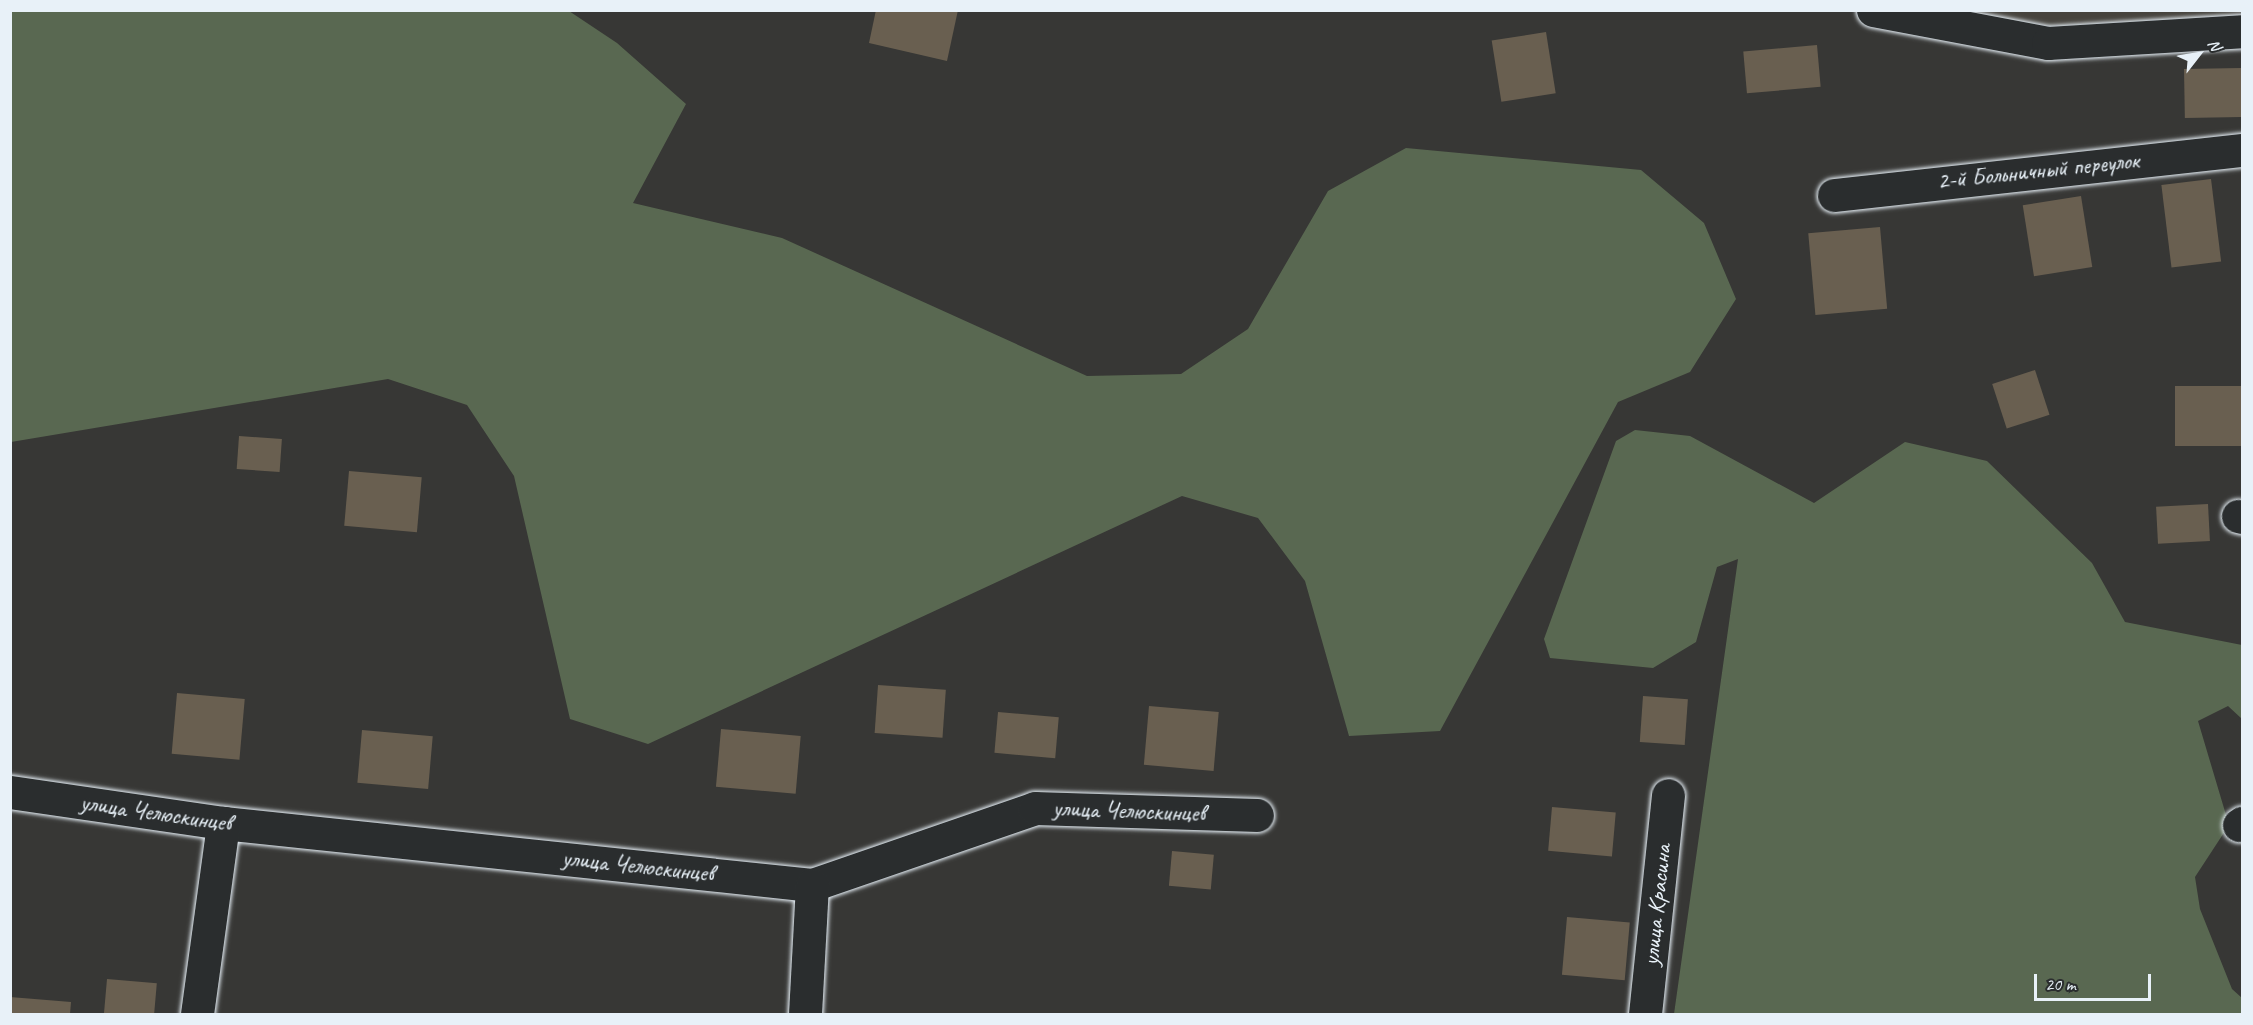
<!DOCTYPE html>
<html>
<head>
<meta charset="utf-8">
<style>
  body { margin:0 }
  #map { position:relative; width:2253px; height:1025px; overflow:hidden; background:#373735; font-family:Caveat,sans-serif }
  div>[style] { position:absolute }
  .built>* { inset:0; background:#46433d }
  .green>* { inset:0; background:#596851 }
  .building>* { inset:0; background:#695f50; transform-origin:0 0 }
  .roads { filter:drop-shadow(0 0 2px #e8f1f8) drop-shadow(0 0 2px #e8f1f8) }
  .minor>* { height:33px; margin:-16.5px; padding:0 16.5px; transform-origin:16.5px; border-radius:16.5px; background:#2a2d2e }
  span { translate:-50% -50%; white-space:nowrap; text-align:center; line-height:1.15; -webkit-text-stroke:4.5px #2a2d2e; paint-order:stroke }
  .street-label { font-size:24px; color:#e8f1f8 }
  .frame { position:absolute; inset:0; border:12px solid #e8f1f8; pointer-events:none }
  .north { position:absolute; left:2169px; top:24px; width:60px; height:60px; -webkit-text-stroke:4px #2a2d2e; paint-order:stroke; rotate:59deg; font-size:16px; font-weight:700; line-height:24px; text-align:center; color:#e8f1f8 }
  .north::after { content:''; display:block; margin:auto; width:21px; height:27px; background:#e8f1f8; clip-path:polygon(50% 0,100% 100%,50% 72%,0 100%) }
  .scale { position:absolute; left:2034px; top:974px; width:117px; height:27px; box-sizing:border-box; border:3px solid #e8f1f8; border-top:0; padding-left:8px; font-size:18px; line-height:21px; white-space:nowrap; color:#e8f1f8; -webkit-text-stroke:4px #2a2d2e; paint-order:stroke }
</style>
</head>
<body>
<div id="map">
  <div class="built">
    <div style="clip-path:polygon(2242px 10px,2242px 15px,2051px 26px,1956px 11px)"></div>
  </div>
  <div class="green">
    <div style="clip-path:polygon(11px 10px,569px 11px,617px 43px,686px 104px,633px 203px,782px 238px,1087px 376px,1181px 374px,1248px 329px,1328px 191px,1406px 148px,1641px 170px,1704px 223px,1736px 299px,1690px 372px,1618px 402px,1440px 731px,1349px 736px,1305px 581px,1258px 518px,1182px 496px,648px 744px,570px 719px,514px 476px,467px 405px,388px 379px,11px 442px)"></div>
    <div style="clip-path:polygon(1635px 430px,1690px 436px,1814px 503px,1905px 442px,1987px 461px,2092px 563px,2125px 622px,2242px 645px,2242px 719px,2228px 706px,2198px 721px,2229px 825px,2195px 877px,2200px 909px,2232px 989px,2242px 998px,2242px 1014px,1674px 1014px,1738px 559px,1717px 567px,1696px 642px,1653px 668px,1550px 658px,1544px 639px,1616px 441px)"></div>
  </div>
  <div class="building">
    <div style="clip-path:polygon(876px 10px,958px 10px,947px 61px,869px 43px)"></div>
    <div style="left:1546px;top:32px;width:62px;height:55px;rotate:81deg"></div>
    <div style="left:1817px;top:45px;width:42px;height:74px;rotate:85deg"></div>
    <div style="left:2241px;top:68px;width:49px;height:57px;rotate:89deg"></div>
    <div style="left:2211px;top:179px;width:83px;height:50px;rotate:83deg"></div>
    <div style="left:2081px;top:196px;width:72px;height:59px;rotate:81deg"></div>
    <div style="left:1880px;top:227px;width:82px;height:72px;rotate:85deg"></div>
    <div style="left:2035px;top:370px;width:47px;height:45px;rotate:72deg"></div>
    <div style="left:2242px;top:386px;width:60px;height:67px;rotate:90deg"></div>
    <div style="left:239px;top:436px;width:43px;height:33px;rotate:4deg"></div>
    <div style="left:349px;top:471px;width:73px;height:55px;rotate:5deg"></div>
    <div style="left:2208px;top:504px;width:37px;height:52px;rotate:87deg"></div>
    <div style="left:878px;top:685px;width:68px;height:48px;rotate:4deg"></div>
    <div style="left:177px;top:693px;width:68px;height:61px;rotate:5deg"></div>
    <div style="left:1643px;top:696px;width:45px;height:46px;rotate:4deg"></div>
    <div style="left:1149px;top:706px;width:70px;height:59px;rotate:5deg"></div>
    <div style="left:998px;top:712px;width:61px;height:41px;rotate:5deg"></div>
    <div style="left:721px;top:729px;width:80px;height:58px;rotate:5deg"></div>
    <div style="left:362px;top:730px;width:71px;height:53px;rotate:5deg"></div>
    <div style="left:1552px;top:807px;width:64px;height:44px;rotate:5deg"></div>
    <div style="left:1172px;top:851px;width:42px;height:35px;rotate:5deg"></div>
    <div style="left:1567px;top:917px;width:63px;height:58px;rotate:5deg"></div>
    <div style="left:107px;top:979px;width:50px;height:35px;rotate:5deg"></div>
    <div style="clip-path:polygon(10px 997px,71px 1002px,70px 1014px,10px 1014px)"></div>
  </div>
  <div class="roads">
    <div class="minor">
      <div style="left:1873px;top:10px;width:178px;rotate:10.7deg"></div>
      <div style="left:2048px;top:43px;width:194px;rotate:-3.5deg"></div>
      <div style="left:1834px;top:195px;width:410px;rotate:-6.3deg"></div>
      <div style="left:2238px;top:516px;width:4px;rotate:14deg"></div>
      <div style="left:10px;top:792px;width:215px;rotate:8.3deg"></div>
      <div style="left:223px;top:823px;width:592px;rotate:6.01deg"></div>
      <div style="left:812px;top:885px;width:236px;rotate:-19deg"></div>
      <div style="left:1035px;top:808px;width:222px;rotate:1.8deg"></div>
      <div style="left:2239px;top:825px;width:4px;rotate:-34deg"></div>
      <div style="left:197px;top:1014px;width:193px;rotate:-82.2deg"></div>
      <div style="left:805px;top:1014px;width:129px;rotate:-86.9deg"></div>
      <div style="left:1645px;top:1014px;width:220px;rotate:-84deg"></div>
    </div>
  </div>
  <div class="street-label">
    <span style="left:2038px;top:171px;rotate:-6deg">2-й Больничный переулок</span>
    <span style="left:1129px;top:811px;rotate:2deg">улица Челюскинцев</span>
    <span style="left:156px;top:813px;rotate:8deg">улица Челюскинцев</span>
    <span style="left:638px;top:866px;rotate:6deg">улица Челюскинцев</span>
    <span style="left:1657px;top:905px;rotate:-84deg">улица Красина</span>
  </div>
  <div class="frame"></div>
  <div class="north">N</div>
  <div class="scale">20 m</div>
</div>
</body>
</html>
